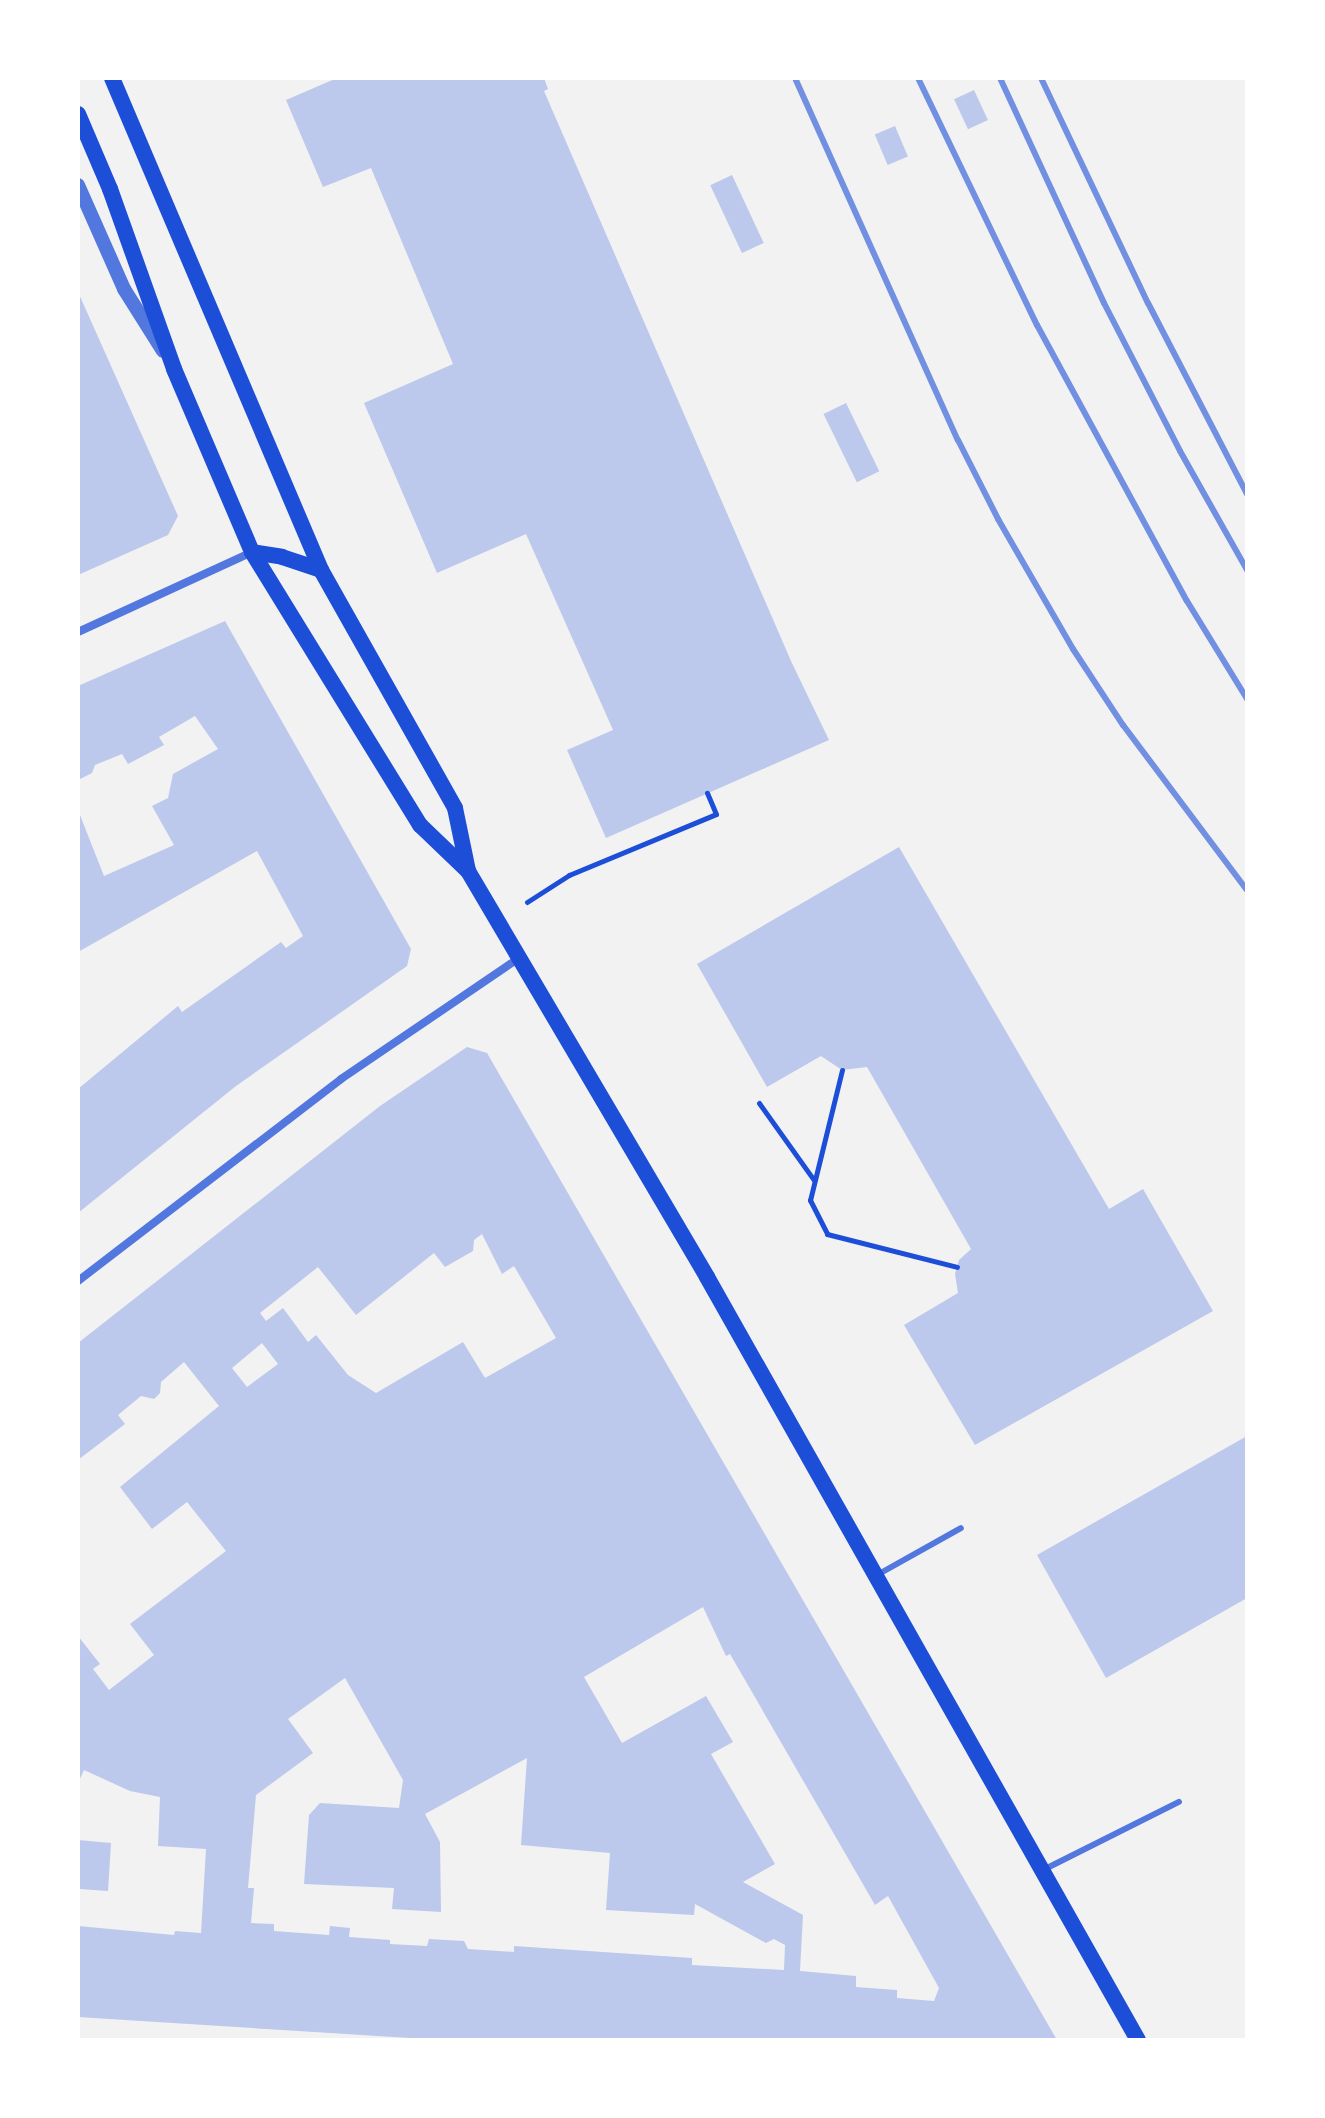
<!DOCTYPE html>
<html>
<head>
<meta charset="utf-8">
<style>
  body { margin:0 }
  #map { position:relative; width:1325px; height:2118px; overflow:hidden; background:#f2f2f2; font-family:"Space Grotesk",sans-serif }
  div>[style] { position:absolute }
  .building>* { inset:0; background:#bdc9ec; transform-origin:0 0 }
  .path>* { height:5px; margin:-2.5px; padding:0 2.5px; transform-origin:2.5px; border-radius:2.5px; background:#1d4ed8 }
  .service>* { height:6px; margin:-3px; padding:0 3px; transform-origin:3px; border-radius:3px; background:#5277de }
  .minor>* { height:8px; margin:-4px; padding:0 4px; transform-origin:4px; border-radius:4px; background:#5277de }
  .tertiary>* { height:14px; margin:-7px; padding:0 7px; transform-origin:7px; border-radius:7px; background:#5277de }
  .secondary>* { height:16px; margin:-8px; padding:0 8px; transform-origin:8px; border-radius:8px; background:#1d4ed8 }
  .rail>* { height:6px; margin:-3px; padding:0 3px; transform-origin:3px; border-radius:3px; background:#7290e2 }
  span { translate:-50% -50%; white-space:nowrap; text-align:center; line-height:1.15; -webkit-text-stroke:8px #fff; paint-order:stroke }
  .frame { position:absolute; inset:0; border:80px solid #fff; pointer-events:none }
</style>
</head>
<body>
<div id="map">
  <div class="building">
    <div style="clip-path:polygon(337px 78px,544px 78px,548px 89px,544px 91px,791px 661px,829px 740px,606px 838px,567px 750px,613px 730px,526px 534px,437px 573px,364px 403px,453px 364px,371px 168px,323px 187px,286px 100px)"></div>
    <div style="left:974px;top:90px;width:33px;height:22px;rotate:65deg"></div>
    <div style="left:895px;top:126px;width:33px;height:22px;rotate:67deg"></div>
    <div style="left:732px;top:175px;width:75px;height:24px;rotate:65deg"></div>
    <div style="clip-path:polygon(78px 292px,178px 516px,168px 535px,78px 575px)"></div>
    <div style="left:846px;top:403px;width:76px;height:25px;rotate:64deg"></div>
    <div style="clip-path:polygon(225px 621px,411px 949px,407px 966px,236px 1086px,78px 1213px,78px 1089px,178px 1006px,182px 1012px,281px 942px,286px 948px,303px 936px,257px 851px,78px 952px,78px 810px,104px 876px,174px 845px,152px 806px,168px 798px,173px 774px,218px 749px,195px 716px,159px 737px,164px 745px,128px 764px,122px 754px,95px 765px,92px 773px,78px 780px,78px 686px)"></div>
    <div style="clip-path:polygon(899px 847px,1109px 1209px,1143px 1189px,1213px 1311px,975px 1445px,904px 1325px,958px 1293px,955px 1274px,959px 1260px,971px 1249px,867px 1067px,842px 1070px,821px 1056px,767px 1087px,697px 964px)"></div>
    <div style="clip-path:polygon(evenodd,467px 1047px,487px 1053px,1057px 2040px,441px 2040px,78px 2017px,78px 1926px,174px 1935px,175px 1931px,201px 1933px,206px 1849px,158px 1846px,160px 1797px,130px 1791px,84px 1770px,78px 1783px,78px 1636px,100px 1664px,93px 1669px,109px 1690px,154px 1655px,130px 1624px,226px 1551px,187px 1502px,152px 1529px,120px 1487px,219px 1406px,184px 1362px,161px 1382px,160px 1393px,154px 1399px,141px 1396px,118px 1415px,125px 1424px,78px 1460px,78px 1343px,380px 1106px,467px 1047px,482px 1234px,502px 1274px,514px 1266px,556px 1338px,485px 1378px,463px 1342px,376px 1393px,348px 1375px,316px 1335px,308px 1342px,283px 1308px,266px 1321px,260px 1313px,318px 1267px,356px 1315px,434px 1253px,445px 1267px,473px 1251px,474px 1240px,482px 1234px,467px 1047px,262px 1343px,278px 1364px,247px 1387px,232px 1368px,262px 1343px,467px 1047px,703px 1607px,726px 1656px,730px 1654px,875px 1905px,888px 1896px,939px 1988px,934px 2001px,897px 1998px,897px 1990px,856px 1987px,856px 1976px,800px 1971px,803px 1915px,743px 1882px,775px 1864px,711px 1754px,733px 1742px,706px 1696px,622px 1743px,584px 1677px,703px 1607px,467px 1047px,345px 1678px,403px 1780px,399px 1808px,320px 1803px,309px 1815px,304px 1884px,394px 1888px,392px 1909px,441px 1912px,440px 1842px,425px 1814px,527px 1758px,521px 1845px,610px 1853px,606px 1910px,694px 1915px,695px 1904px,766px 1943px,774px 1939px,785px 1945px,784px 1970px,692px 1965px,692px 1958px,514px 1946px,514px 1952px,468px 1949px,464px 1941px,429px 1939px,427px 1946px,390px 1944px,390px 1940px,349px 1937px,350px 1928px,330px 1926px,329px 1935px,274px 1931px,274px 1924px,251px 1923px,254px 1888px,248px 1888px,256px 1795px,313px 1753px,288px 1719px,345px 1678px)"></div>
    <div style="clip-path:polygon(1247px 1436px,1247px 1598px,1106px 1678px,1037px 1555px)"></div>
    <div style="clip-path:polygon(78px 1840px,111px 1843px,108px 1891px,80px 1889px)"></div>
  </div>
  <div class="path">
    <div style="left:527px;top:902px;width:50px;rotate:-32.7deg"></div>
    <div style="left:569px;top:875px;width:159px;rotate:-22.5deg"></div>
    <div style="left:716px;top:814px;width:23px;rotate:-113deg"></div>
    <div style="left:842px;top:1070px;width:134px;rotate:103.8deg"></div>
    <div style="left:810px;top:1200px;width:38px;rotate:63deg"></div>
    <div style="left:827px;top:1234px;width:134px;rotate:14.2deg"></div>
    <div style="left:759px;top:1103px;width:95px;rotate:54.5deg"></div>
  </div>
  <div class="service">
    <div style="left:877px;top:1575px;width:96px;rotate:-29.2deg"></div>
    <div style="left:1043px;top:1870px;width:152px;rotate:-26.6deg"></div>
  </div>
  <div class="minor">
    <div style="left:78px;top:632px;width:192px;rotate:-24.7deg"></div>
    <div style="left:78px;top:1281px;width:332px;rotate:-37.5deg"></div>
    <div style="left:341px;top:1079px;width:215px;rotate:-34.2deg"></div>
  </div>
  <div class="tertiary">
    <div style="left:78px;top:185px;width:114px;rotate:66.1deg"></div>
    <div style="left:124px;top:289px;width:73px;rotate:57.8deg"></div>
  </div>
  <div class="secondary">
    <div style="left:112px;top:78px;width:535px;rotate:66.98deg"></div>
    <div style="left:321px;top:570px;width:273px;rotate:60.6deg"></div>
    <div style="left:455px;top:808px;width:64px;rotate:78.3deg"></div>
    <div style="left:78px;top:114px;width:82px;rotate:66.9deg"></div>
    <div style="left:110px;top:189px;width:191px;rotate:70.4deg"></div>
    <div style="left:174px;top:369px;width:199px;rotate:66.9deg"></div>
    <div style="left:252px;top:552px;width:321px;rotate:58.4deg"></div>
    <div style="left:420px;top:825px;width:66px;rotate:43.8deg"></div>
    <div style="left:468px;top:871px;width:471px;rotate:59.5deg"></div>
    <div style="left:707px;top:1277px;width:876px;rotate:60.54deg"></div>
    <div style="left:252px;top:552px;width:30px;rotate:9deg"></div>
    <div style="left:282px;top:557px;width:41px;rotate:18.4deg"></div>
  </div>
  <div class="rail">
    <div style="left:795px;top:78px;width:397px;rotate:65.8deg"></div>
    <div style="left:958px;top:440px;width:89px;rotate:63.1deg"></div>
    <div style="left:998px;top:519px;width:150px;rotate:60deg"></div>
    <div style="left:1073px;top:649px;width:91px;rotate:56.7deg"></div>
    <div style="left:1123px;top:725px;width:206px;rotate:53.1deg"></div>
    <div style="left:918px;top:78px;width:274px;rotate:64.3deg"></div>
    <div style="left:1037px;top:325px;width:314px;rotate:61.5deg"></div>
    <div style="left:1187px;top:601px;width:115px;rotate:58.5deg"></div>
    <div style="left:1000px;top:78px;width:248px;rotate:65.2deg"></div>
    <div style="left:1104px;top:303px;width:166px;rotate:62.8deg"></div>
    <div style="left:1180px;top:451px;width:137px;rotate:60.6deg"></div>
    <div style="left:1041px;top:78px;width:249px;rotate:64.6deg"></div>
    <div style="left:1148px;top:303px;width:215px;rotate:62.6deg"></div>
  </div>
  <div class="frame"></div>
</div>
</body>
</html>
